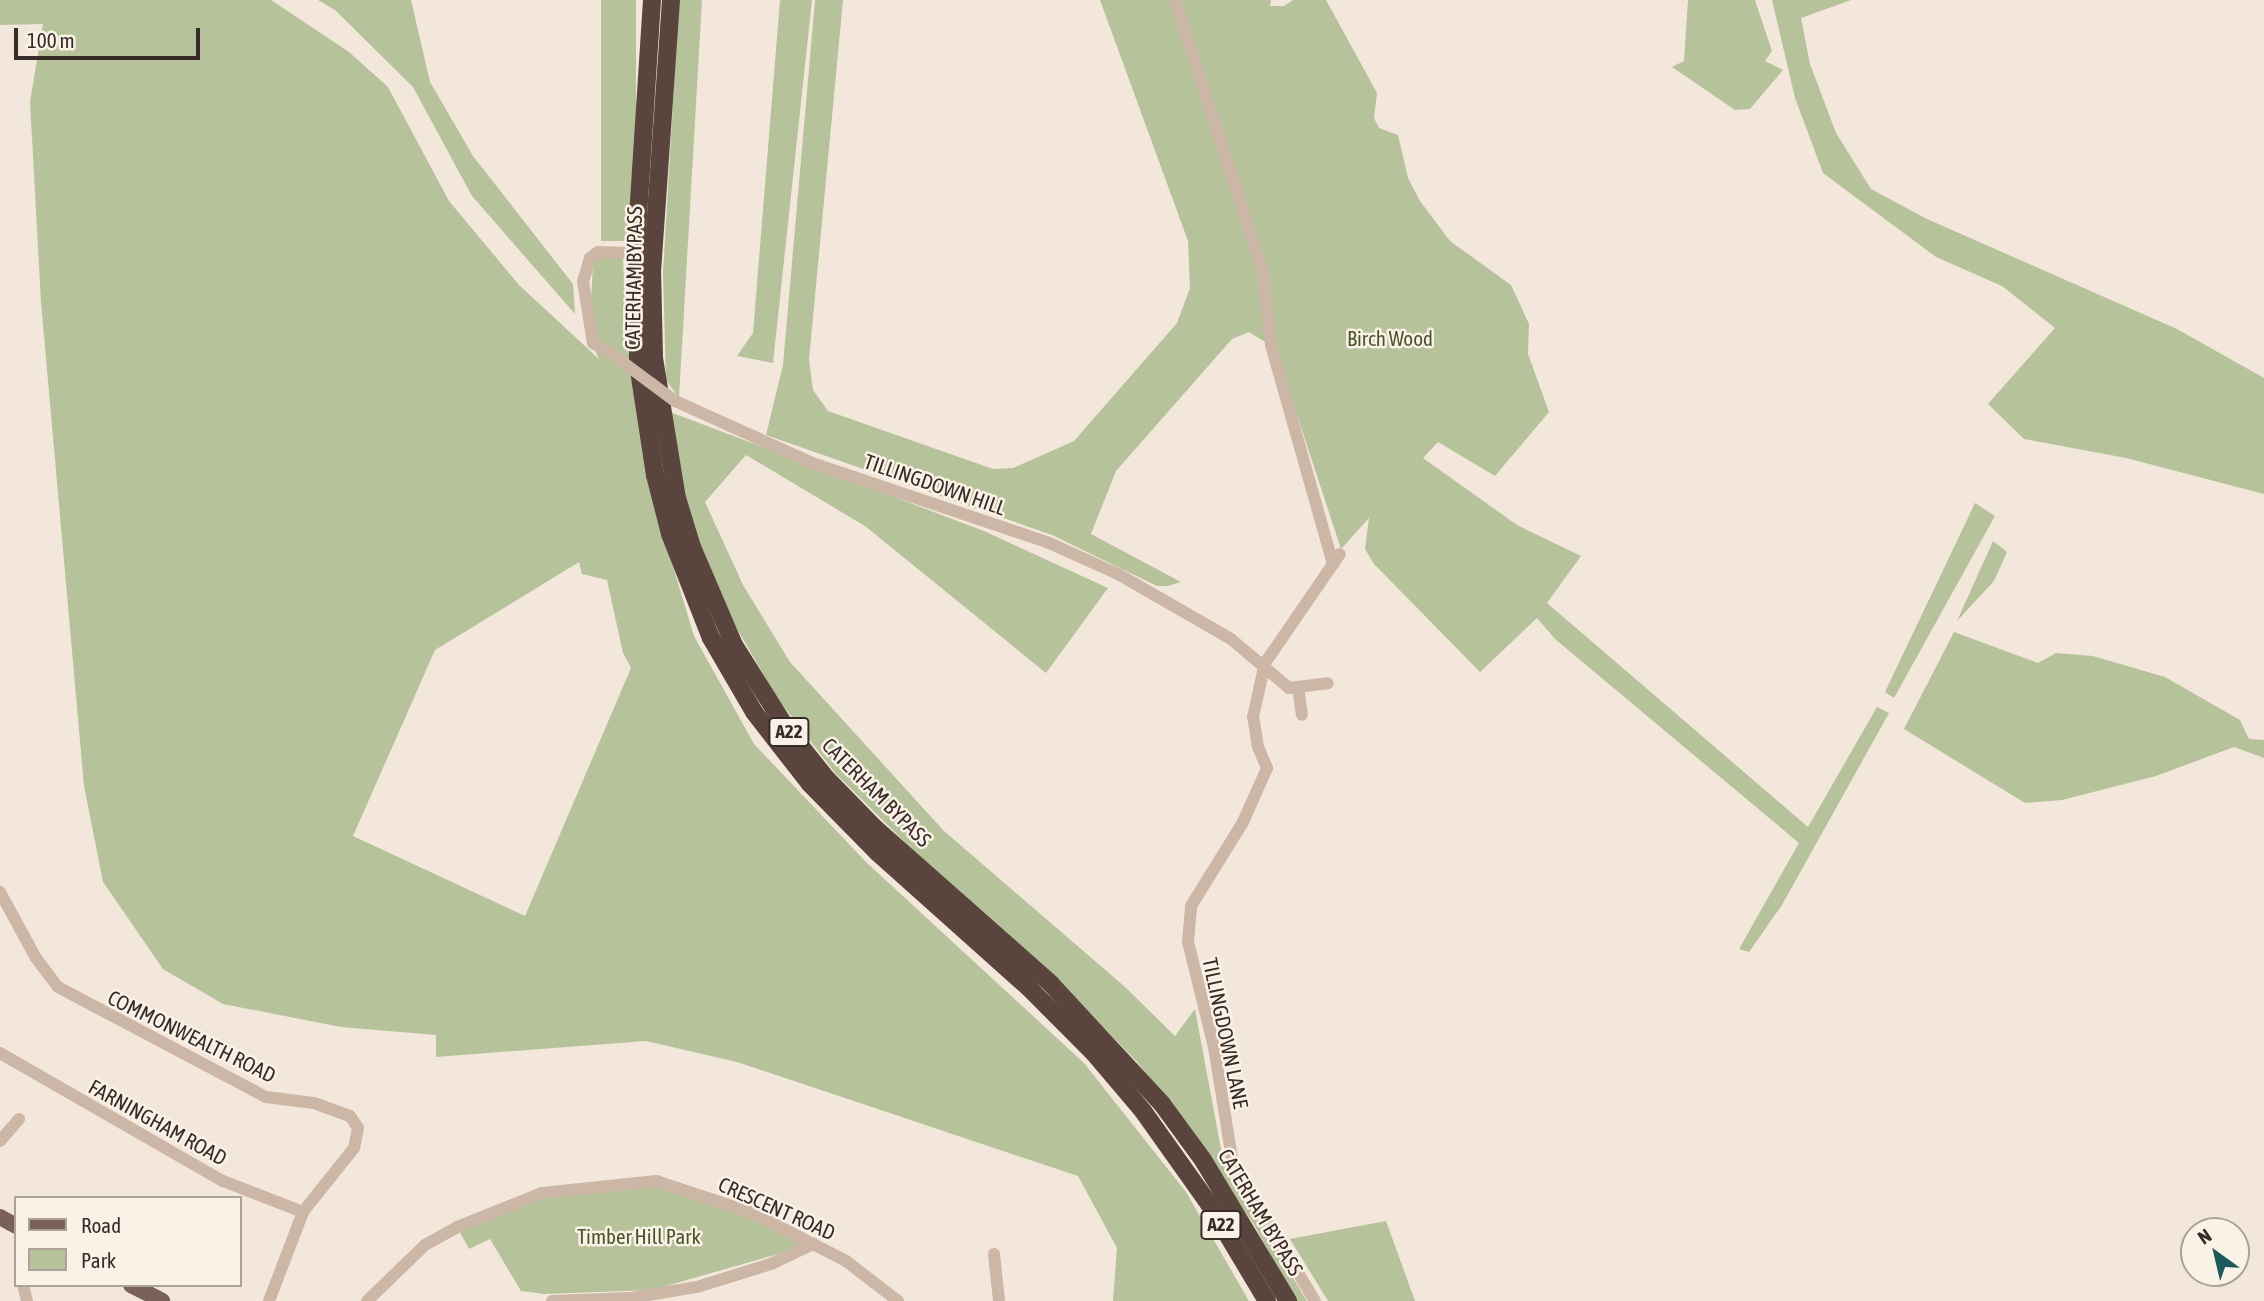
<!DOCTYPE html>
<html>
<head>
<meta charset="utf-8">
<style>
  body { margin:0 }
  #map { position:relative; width:2264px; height:1301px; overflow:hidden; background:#f3e7db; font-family:"Asap Condensed",sans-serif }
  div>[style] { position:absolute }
  .green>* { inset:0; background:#b6c39a; transform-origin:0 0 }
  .minor>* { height:12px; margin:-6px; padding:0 6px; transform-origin:6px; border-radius:6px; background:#ccb6a6 }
  .major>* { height:16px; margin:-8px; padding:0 8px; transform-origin:8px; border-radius:8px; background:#7a6258 }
  .highway>* { height:18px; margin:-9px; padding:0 9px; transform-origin:9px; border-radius:9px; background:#59453e }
  .minor-bridge>* { height:12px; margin:-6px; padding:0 6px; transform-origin:6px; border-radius:6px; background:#ccb6a6 }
  span { translate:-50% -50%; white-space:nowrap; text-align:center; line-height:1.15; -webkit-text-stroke:5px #faf1e7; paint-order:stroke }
  .shield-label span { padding:2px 5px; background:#faf1e7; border:2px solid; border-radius:5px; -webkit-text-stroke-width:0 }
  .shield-label { font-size:19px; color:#372c27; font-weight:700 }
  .street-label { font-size:21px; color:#372c27 }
  .park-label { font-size:21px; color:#48572a }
  .legend { position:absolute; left:14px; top:1196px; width:228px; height:91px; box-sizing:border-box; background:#faf1e7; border:2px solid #aca29a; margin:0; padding:9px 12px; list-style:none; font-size:21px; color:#372c27 }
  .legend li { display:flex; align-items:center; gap:14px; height:35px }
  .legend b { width:35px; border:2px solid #aca29a }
  .north { position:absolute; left:2180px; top:1217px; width:70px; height:70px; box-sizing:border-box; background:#faf1e7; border:2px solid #aca29a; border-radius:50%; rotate:326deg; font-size:19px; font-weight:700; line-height:28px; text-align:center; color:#372c27 }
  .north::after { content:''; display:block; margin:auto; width:24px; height:32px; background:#1b595b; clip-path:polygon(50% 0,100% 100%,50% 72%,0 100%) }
  .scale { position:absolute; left:14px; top:28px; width:186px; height:32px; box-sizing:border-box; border:4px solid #372c27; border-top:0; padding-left:9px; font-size:21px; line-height:24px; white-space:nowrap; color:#372c27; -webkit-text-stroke:5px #faf1e7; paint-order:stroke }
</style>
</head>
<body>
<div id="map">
  <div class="green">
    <div style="clip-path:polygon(evenodd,0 0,271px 0,349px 52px,388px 87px,449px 201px,519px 285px,599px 359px,589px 338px,593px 263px,601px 254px,623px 258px,627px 346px,659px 520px,694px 636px,754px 744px,866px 862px,1084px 1063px,1186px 1192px,1249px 1301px,1113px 1301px,1117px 1248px,1078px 1176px,737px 1062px,646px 1041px,436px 1057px,436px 1035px,341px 1027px,223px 1004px,163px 969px,103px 882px,84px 786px,41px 302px,30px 102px,43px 24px,0 25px,0 0,579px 562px,582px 574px,607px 580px,623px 653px,631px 668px,525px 916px,353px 836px,435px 650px,579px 562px)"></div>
    <div style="clip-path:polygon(318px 0,411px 0,430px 82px,473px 156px,573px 284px,575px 314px,472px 196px,413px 87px,335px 10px)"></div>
    <div style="left:601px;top:0;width:35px;height:241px"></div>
    <div style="clip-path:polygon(679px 0,702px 0,679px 398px,666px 380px,663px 273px)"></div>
    <div style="clip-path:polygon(780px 0,812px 0,773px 363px,737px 356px,753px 333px)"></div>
    <div style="clip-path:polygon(815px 0,843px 0,809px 360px,813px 390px,828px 411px,993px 469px,1013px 468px,1074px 441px,1177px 323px,1190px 288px,1188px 241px,1100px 0,1271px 0,1270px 6px,1284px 6px,1293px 0,1326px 0,1377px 93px,1374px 118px,1379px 128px,1398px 135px,1408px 178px,1420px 201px,1450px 241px,1511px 285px,1529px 324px,1528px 354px,1549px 412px,1495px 476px,1438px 442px,1423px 458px,1517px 525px,1581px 556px,1547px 603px,1808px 827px,1877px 707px,1889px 713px,1782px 905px,1749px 952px,1739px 949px,1799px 843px,1555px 639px,1537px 618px,1480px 672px,1374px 564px,1365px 549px,1369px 518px,1341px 549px,1275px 348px,1249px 332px,1232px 339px,1116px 471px,1091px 534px,1181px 582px,1168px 586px,1157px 586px,1052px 535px,766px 435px,783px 365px)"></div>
    <div style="clip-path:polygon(1688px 0,1755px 0,1772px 51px,1765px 61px,1783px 70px,1750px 109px,1735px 110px,1672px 67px,1684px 61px)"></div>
    <div style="clip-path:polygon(1772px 0,1851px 0,1801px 18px,1810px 64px,1836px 133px,1871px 189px,1927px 219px,2177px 329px,2264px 378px,2264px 494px,2126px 458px,2024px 439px,1988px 404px,2055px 328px,2002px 286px,1936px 257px,1823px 173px,1795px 98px)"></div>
    <div style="clip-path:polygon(670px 412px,984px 531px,1108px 588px,1046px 673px,865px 526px,746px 455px,705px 502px,743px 585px,790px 662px,944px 831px,1124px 986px,1175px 1036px,1195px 1009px,1224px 1165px,1307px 1301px,1296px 1301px,1253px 1223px,1138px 1063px,1067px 989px,922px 859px,836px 774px,777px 698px,736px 627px,697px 540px,675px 454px)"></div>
    <div style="clip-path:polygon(1975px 503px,1995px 516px,1894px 698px,1885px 692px)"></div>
    <div style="clip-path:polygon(1993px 541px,2007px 552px,1994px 581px,1957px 621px)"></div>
    <div style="clip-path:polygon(1954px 632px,2038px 663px,2056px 653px,2093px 656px,2165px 677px,2240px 720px,2249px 739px,2264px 740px,2264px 758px,2234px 747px,2156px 776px,2062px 800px,2025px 803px,1904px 729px)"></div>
    <div style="clip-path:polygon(656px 1181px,710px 1197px,813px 1244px,652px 1290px,544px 1294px,521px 1291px,490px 1239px,469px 1249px,457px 1227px,542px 1193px)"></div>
    <div style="clip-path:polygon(1386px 1221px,1415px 1301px,1328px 1301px,1290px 1239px)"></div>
  </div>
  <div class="minor">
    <div style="left:1175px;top:0;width:286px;rotate:72.1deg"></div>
    <div style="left:1263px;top:272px;width:73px;rotate:83.7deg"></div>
    <div style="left:1271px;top:345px;width:228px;rotate:74.2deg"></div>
    <div style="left:609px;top:352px;width:18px;rotate:-151deg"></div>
    <div style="left:593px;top:343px;width:62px;rotate:-99.3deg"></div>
    <div style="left:583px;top:282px;width:25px;rotate:-74deg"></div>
    <div style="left:590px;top:258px;width:10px;rotate:-37deg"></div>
    <div style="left:598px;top:252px;width:38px;rotate:2deg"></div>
    <div style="left:675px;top:401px;width:150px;rotate:24.3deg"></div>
    <div style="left:812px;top:463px;width:248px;rotate:18.6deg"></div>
    <div style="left:1047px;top:542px;width:78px;rotate:24.3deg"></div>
    <div style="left:1118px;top:574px;width:130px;rotate:29.9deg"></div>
    <div style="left:1231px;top:639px;width:76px;rotate:40.2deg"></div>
    <div style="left:1289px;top:688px;width:39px;rotate:-7deg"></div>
    <div style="left:1298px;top:687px;width:28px;rotate:82deg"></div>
    <div style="left:0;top:892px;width:75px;rotate:61.4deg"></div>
    <div style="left:36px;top:958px;width:36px;rotate:53deg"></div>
    <div style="left:58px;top:987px;width:235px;rotate:27.9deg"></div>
    <div style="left:266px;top:1097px;width:48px;rotate:7.1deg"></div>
    <div style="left:314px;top:1103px;width:38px;rotate:20deg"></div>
    <div style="left:350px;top:1116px;width:14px;rotate:56deg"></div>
    <div style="left:358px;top:1128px;width:20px;rotate:101deg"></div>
    <div style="left:354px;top:1148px;width:82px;rotate:128.6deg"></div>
    <div style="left:303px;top:1212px;width:95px;rotate:110.9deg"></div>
    <div style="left:0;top:1053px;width:257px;rotate:29.9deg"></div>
    <div style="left:223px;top:1181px;width:86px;rotate:21.2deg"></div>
    <div style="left:0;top:1141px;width:29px;rotate:-49deg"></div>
    <div style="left:994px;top:1254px;width:47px;rotate:83.9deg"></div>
    <div style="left:23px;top:1285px;width:16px;rotate:76deg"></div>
    <div style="left:367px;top:1301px;width:81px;rotate:-44deg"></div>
    <div style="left:425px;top:1245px;width:37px;rotate:-29deg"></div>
    <div style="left:457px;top:1227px;width:92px;rotate:-21.8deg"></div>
    <div style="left:542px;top:1193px;width:115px;rotate:-6deg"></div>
    <div style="left:656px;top:1181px;width:102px;rotate:18.3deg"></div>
    <div style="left:753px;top:1213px;width:105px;rotate:27.3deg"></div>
    <div style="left:846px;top:1261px;width:66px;rotate:37.6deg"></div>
    <div style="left:552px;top:1301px;width:79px;rotate:-2.2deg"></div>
    <div style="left:631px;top:1298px;width:67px;rotate:-9.5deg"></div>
    <div style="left:697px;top:1287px;width:77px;rotate:-17.3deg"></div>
    <div style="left:771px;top:1264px;width:47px;rotate:-25.5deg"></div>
    <div style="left:1315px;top:1301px;width:159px;rotate:-121.1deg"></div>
    <div style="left:1233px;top:1165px;width:120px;rotate:-99.1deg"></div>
    <div style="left:1214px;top:1047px;width:108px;rotate:-103.9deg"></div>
    <div style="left:1188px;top:942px;width:36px;rotate:-85deg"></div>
    <div style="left:1191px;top:906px;width:99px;rotate:-58.2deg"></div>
    <div style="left:1243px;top:822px;width:59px;rotate:-66deg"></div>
    <div style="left:1267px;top:768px;width:23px;rotate:-113deg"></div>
    <div style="left:1258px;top:747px;width:30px;rotate:-99deg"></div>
    <div style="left:1253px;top:717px;width:55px;rotate:-77.5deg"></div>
    <div style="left:1265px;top:663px;width:132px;rotate:-55.5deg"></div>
  </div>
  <div class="major">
    <div style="left:0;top:1217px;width:18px;rotate:29deg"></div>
    <div style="left:131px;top:1285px;width:35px;rotate:27deg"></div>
  </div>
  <div class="highway">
    <div style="left:652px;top:0;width:229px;rotate:93.7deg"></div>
    <div style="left:637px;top:229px;width:135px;rotate:89.6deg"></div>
    <div style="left:638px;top:364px;width:112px;rotate:81.3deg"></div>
    <div style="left:655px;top:475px;width:61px;rotate:75.7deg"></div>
    <div style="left:670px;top:534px;width:112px;rotate:68.5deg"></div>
    <div style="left:711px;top:638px;width:86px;rotate:59.8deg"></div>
    <div style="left:754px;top:712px;width:91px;rotate:52.1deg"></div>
    <div style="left:810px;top:784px;width:95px;rotate:45.4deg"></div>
    <div style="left:877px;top:852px;width:203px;rotate:41.8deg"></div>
    <div style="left:1028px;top:987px;width:92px;rotate:45deg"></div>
    <div style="left:1093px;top:1052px;width:77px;rotate:49.7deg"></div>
    <div style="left:1143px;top:1111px;width:114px;rotate:54.6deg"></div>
    <div style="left:1209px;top:1204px;width:113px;rotate:59.1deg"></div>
    <div style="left:671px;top:0;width:270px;rotate:94deg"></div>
    <div style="left:652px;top:269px;width:89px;rotate:88.7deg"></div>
    <div style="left:654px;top:358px;width:142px;rotate:80.7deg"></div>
    <div style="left:677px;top:498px;width:51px;rotate:73deg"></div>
    <div style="left:692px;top:547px;width:107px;rotate:66.8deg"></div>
    <div style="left:734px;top:645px;width:99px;rotate:57.8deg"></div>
    <div style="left:787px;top:729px;width:63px;rotate:51.5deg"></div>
    <div style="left:826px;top:778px;width:71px;rotate:45.6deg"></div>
    <div style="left:876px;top:829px;width:234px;rotate:41.5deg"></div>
    <div style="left:1051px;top:984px;width:163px;rotate:47.2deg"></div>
    <div style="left:1162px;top:1104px;width:69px;rotate:53.8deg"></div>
    <div style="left:1203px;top:1160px;width:165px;rotate:58.9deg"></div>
  </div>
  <div class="minor-bridge">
    <div style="left:609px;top:352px;width:82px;rotate:36.6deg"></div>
  </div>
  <div class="shield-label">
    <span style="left:789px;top:732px">A22</span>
    <span style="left:1221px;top:1225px">A22</span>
  </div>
  <div class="street-label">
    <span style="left:633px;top:278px;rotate:-89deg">CATERHAM BYPASS</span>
    <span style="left:935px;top:484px;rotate:19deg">TILLINGDOWN HILL</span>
    <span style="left:877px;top:792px;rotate:45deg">CATERHAM BYPASS</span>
    <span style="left:1226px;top:1033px;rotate:78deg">TILLINGDOWN LANE</span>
    <span style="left:192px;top:1036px;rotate:26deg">COMMONWEALTH ROAD</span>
    <span style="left:158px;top:1122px;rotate:29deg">FARNINGHAM ROAD</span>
    <span style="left:777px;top:1208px;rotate:24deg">CRESCENT ROAD</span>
    <span style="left:1261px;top:1212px;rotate:59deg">CATERHAM BYPASS</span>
  </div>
  <div class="park-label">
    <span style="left:1390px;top:338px">Birch Wood</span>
    <span style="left:639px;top:1236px">Timber Hill Park</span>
  </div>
  <ul class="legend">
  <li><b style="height:9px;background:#7a6258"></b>Road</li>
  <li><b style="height:19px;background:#b6c39a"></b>Park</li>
  </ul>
  <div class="north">N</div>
  <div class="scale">100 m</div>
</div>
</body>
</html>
